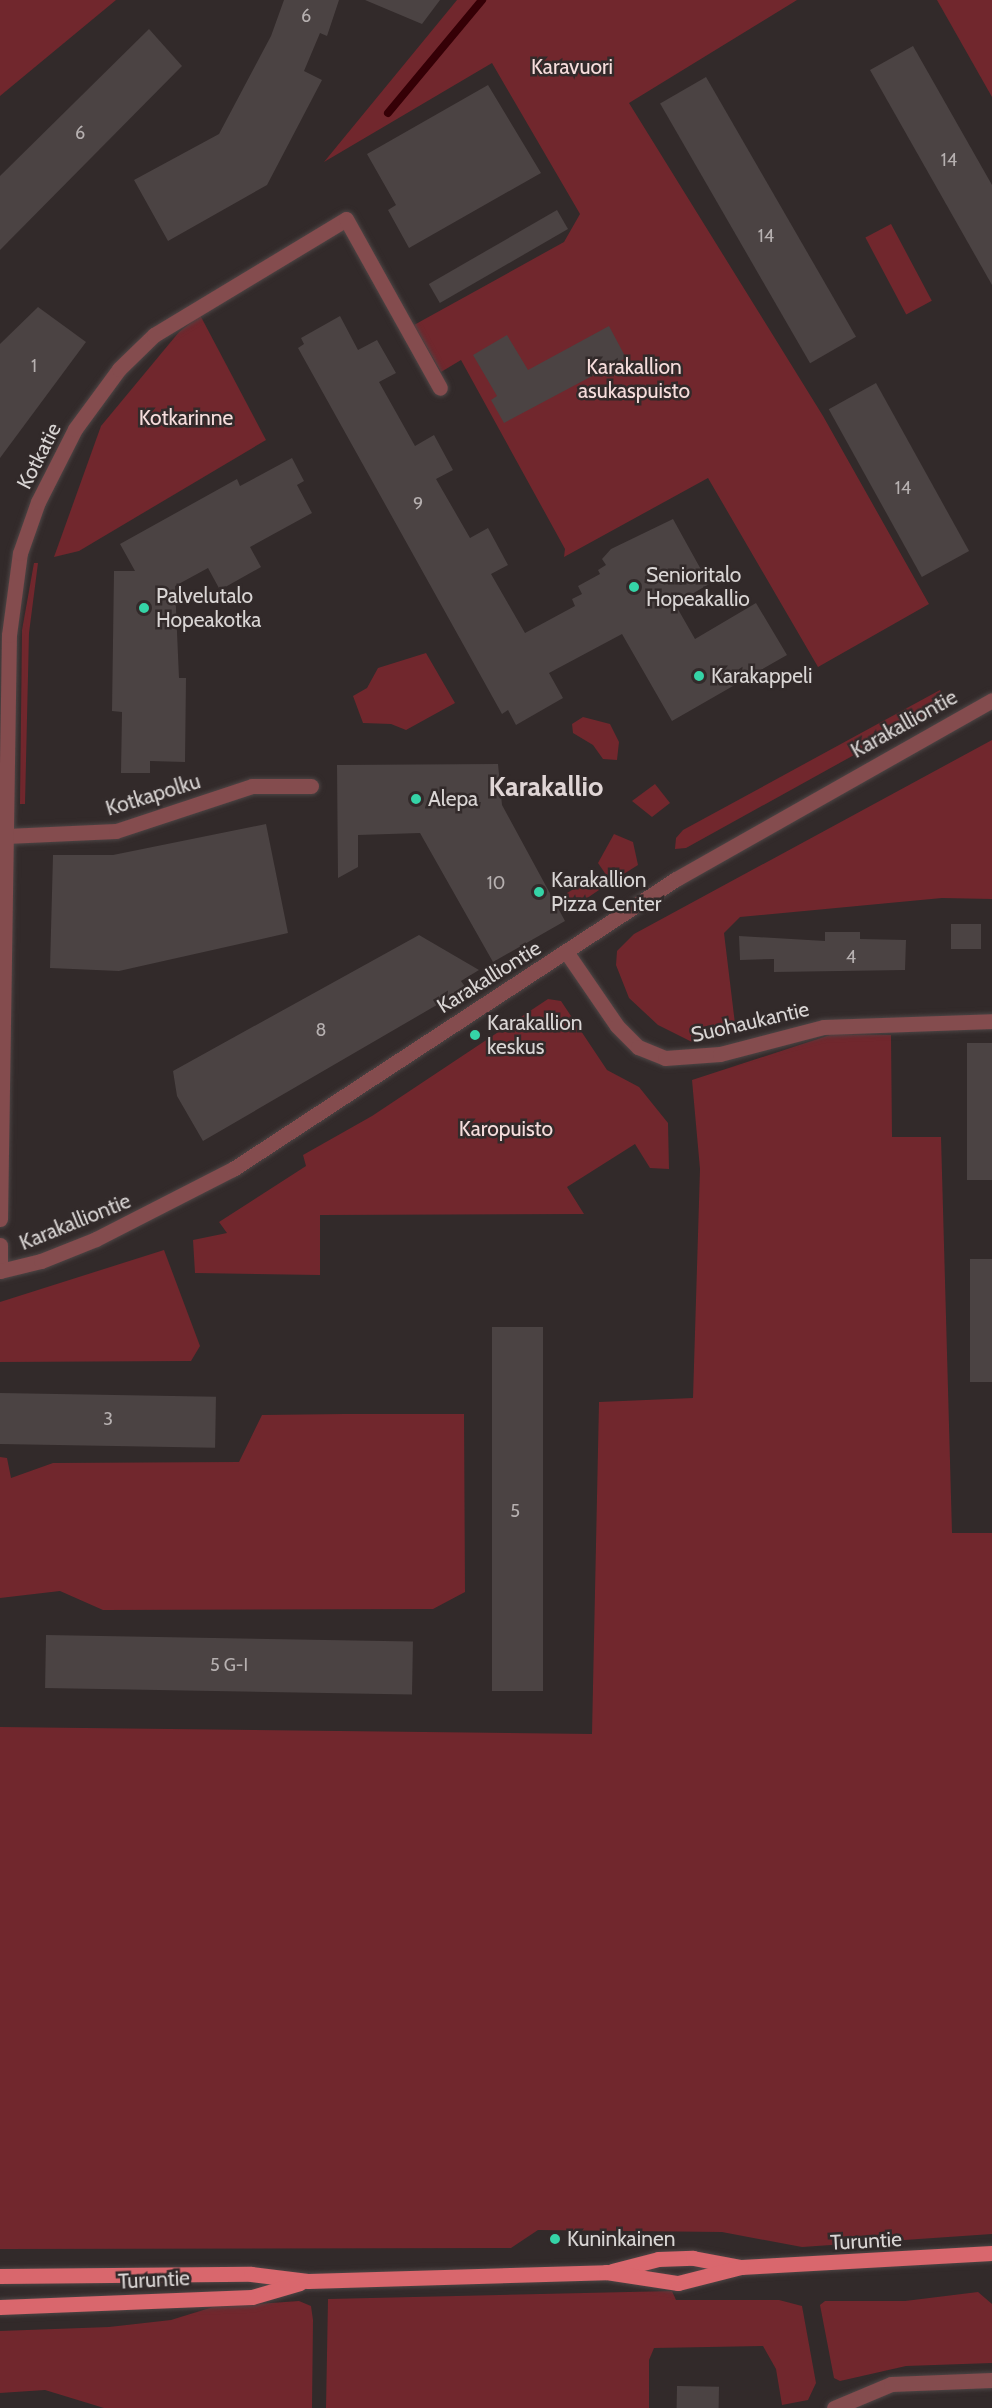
<!DOCTYPE html>
<html>
<head>
<meta charset="utf-8">
<style>
  body { margin:0 }
  #map { position:relative; width:992px; height:2408px; overflow:hidden; background:#322a2a; font-family:Cabin,sans-serif }
  div>[style] { position:absolute }
  .green>* { inset:0; background:#71272d; transform-origin:0 0 }
  .stream>* { height:8px; margin:-4px; padding:0 4px; transform-origin:4px; border-radius:4px; background:#350006 }
  .building>* { inset:0; background:#4b4343; transform-origin:0 0 }
  .roads { filter:drop-shadow(0 0 2px #4d4545) drop-shadow(0 0 2px #4d4545) }
  .minor>* { height:15px; margin:-7.5px; padding:0 7.5px; transform-origin:7.5px; border-radius:7.5px; background:#844c4e }
  .major>* { height:15px; margin:-7.5px; padding:0 7.5px; transform-origin:7.5px; border-radius:7.5px; background:#d9676d }
  .dots>* { width:16px; height:16px; translate:-50% -50%; box-sizing:border-box; border:3px solid #322a2a; border-radius:50% }
  span { translate:-50% -50%; white-space:nowrap; text-align:center; line-height:1.15; -webkit-text-stroke:5px #322a2a; paint-order:stroke }
  .number-label { font-size:18px; color:#b6b0b0 }
  .number-label span { -webkit-text-stroke-width:0 }
  .park-label { font-size:21px; color:#f6dddc }
  .street-label { font-size:21px; color:#d9d5d4 }
  .poi-label { font-size:21px; color:#d9d5d4 }
  .left { translate:0 -50%; text-align:left }
  .district-label { font-size:27px; color:#e0d6d6; font-weight:700 }
</style>
</head>
<body>
<div id="map">
  <div class="green">
    <div style="clip-path:polygon(0 0,116px 0,0 96px)"></div>
    <div style="clip-path:polygon(457px 0,797px 0,629px 103px,823px 416px,929px 604px,818px 667px,708px 478px,564px 557px,565px 549px,461px 360px,441px 372px,414px 325px,564px 242px,580px 214px,492px 63px,324px 162px)"></div>
    <div style="clip-path:polygon(937px 0,992px 0,992px 97px)"></div>
    <div style="left:891px;top:224px;width:87px;height:29px;rotate:62deg"></div>
    <div style="clip-path:polygon(200px 315px,266px 440px,79px 551px,54px 557px,101px 426px,179px 332px)"></div>
    <div style="clip-path:polygon(34px 563px,38px 563px,29px 633px,25px 804px,20px 804px,22px 630px)"></div>
    <div style="clip-path:polygon(426px 653px,455px 703px,406px 730px,391px 724px,363px 723px,353px 696px,367px 688px,378px 668px)"></div>
    <div style="clip-path:polygon(940px 690px,948px 703px,686px 848px,675px 849px,676px 838px,683px 830px)"></div>
    <div style="clip-path:polygon(583px 717px,610px 724px,619px 742px,617px 760px,603px 759px,593px 745px,573px 733px,572px 724px)"></div>
    <div style="clip-path:polygon(992px 740px,992px 899px,942px 898px,740px 917px,724px 933px,736px 1032px,692px 1042px,658px 1025px,629px 998px,616px 965px,617px 951px,634px 934px)"></div>
    <div style="clip-path:polygon(655px 784px,670px 803px,652px 817px,632px 801px)"></div>
    <div style="clip-path:polygon(614px 834px,633px 842px,638px 865px,611px 882px,598px 863px)"></div>
    <div style="clip-path:polygon(592px 878px,599px 890px,574px 907px,567px 893px)"></div>
    <div style="clip-path:polygon(548px 999px,561px 1001px,607px 1070px,639px 1087px,668px 1123px,669px 1169px,650px 1168px,635px 1144px,567px 1187px,584px 1214px,320px 1215px,320px 1275px,195px 1273px,193px 1240px,227px 1233px,219px 1222px,306px 1166px,303px 1155px,372px 1116px)"></div>
    <div style="clip-path:polygon(833px 1034px,891px 1035px,892px 1137px,941px 1137px,952px 1533px,992px 1533px,992px 2234px,802px 2247px,722px 2232px,538px 2230px,511px 2248px,0 2249px,0 1727px,592px 1734px,599px 1402px,693px 1398px,700px 1169px,692px 1080px)"></div>
    <div style="clip-path:polygon(164px 1250px,200px 1346px,191px 1361px,0 1362px,0 1302px)"></div>
    <div style="clip-path:polygon(345px 1414px,464px 1414px,465px 1592px,433px 1609px,103px 1610px,60px 1591px,0 1598px,0 1457px,7px 1458px,11px 1478px,53px 1463px,239px 1462px,262px 1415px)"></div>
    <div style="clip-path:polygon(672px 2291px,676px 2300px,779px 2300px,802px 2306px,816px 2383px,808px 2400px,782px 2405px,776px 2369px,763px 2346px,654px 2348px,649px 2360px,649px 2408px,326px 2408px,328px 2299px)"></div>
    <div style="clip-path:polygon(978px 2292px,992px 2304px,992px 2363px,906px 2366px,840px 2381px,834px 2378px,820px 2305px,825px 2301px,905px 2301px)"></div>
    <div style="clip-path:polygon(299px 2301px,311px 2306px,313px 2320px,312px 2408px,104px 2408px,45px 2390px,0 2393px,0 2331px,109px 2327px,171px 2320px,213px 2307px)"></div>
  </div>
  <div class="stream">
    <div style="left:388px;top:113px;width:147px;rotate:-50.2deg"></div>
  </div>
  <div class="building">
    <div style="clip-path:polygon(284px 0,339px 0,327px 36px,320px 33px,304px 71px,322px 80px,267px 185px,168px 241px,134px 180px,219px 134px,271px 36px)"></div>
    <div style="clip-path:polygon(365px 0,440px 0,422px 24px)"></div>
    <div style="clip-path:polygon(149px 29px,182px 66px,0 250px,0 176px)"></div>
    <div style="clip-path:polygon(913px 46px,992px 185px,992px 285px,870px 70px)"></div>
    <div style="left:706px;top:77px;width:300px;height:53px;rotate:60deg"></div>
    <div style="clip-path:polygon(488px 85px,541px 173px,409px 248px,388px 210px,396px 205px,367px 154px)"></div>
    <div style="left:557px;top:210px;width:22px;height:148px;rotate:60deg"></div>
    <div style="clip-path:polygon(38px 307px,86px 342px,0 458px,0 344px)"></div>
    <div style="clip-path:polygon(340px 316px,358px 350px,377px 340px,396px 373px,379px 382px,415px 446px,434px 435px,453px 470px,436px 479px,470px 538px,488px 528px,508px 565px,491px 574px,525px 633px,575px 606px,572px 599px,582px 594px,578px 586px,600px 574px,598px 570px,606px 565px,602px 559px,611px 549px,673px 519px,709px 584px,675px 604px,695px 639px,756px 603px,787px 655px,672px 721px,622px 634px,549px 673px,563px 698px,516px 725px,508px 710px,502px 714px,298px 348px,304px 344px,301px 338px)"></div>
    <div style="clip-path:polygon(609px 326px,626px 358px,504px 423px,491px 400px,497px 396px,473px 355px,507px 335px,528px 370px)"></div>
    <div style="left:876px;top:383px;width:192px;height:54px;rotate:61deg"></div>
    <div style="clip-path:polygon(292px 458px,304px 481px,297px 485px,312px 513px,250px 547px,261px 567px,220px 590px,208px 568px,175px 586px,179px 678px,186px 678px,185px 762px,150px 761px,150px 773px,121px 773px,122px 712px,112px 711px,114px 571px,135px 571px,120px 544px,237px 479px,240px 486px)"></div>
    <div style="clip-path:polygon(498px 764px,502px 805px,565px 921px,493px 962px,420px 833px,358px 835px,358px 867px,338px 878px,337px 765px)"></div>
    <div style="clip-path:polygon(266px 824px,288px 933px,119px 971px,50px 968px,53px 855px,113px 855px)"></div>
    <div style="left:981px;top:924px;width:25px;height:30px;rotate:90deg"></div>
    <div style="clip-path:polygon(825px 932px,860px 932px,860px 939px,906px 940px,905px 970px,774px 972px,774px 959px,740px 960px,739px 936px,825px 941px)"></div>
    <div style="clip-path:polygon(419px 935px,479px 970px,461px 981px,466px 988px,203px 1141px,177px 1096px,173px 1071px)"></div>
    <div style="left:967px;top:1043px;width:25px;height:137px"></div>
    <div style="left:970px;top:1259px;width:22px;height:123px"></div>
    <div style="left:492px;top:1327px;width:51px;height:364px"></div>
    <div style="left:0;top:1393px;width:216px;height:51px;rotate:1deg"></div>
    <div style="left:46px;top:1635px;width:367px;height:53px;rotate:1deg"></div>
    <div style="left:677px;top:2386px;width:42px;height:22px;rotate:1deg"></div>
  </div>
  <div class="roads">
    <div class="minor">
      <div style="left:6px;top:836px;width:110px;rotate:-2.6deg"></div>
      <div style="left:116px;top:831px;width:143px;rotate:-18.3deg"></div>
      <div style="left:252px;top:786px;width:59px"></div>
      <div style="left:567px;top:953px;width:88px;rotate:55.6deg"></div>
      <div style="left:617px;top:1026px;width:30px;rotate:45deg"></div>
      <div style="left:638px;top:1047px;width:29px;rotate:22deg"></div>
      <div style="left:665px;top:1058px;width:55px;rotate:-4.2deg"></div>
      <div style="left:720px;top:1054px;width:107px;rotate:-14.6deg"></div>
      <div style="left:824px;top:1027px;width:168px;rotate:-2deg"></div>
      <div style="left:0;top:1219px;width:584px;rotate:-89.12deg"></div>
      <div style="left:9px;top:635px;width:83px;rotate:-82.4deg"></div>
      <div style="left:20px;top:553px;width:54px;rotate:-70.6deg"></div>
      <div style="left:38px;top:502px;width:82px;rotate:-63.1deg"></div>
      <div style="left:75px;top:429px;width:74px;rotate:-53.7deg"></div>
      <div style="left:119px;top:369px;width:49px;rotate:-44.2deg"></div>
      <div style="left:154px;top:335px;width:224px;rotate:-31.1deg"></div>
      <div style="left:346px;top:219px;width:193px;rotate:60.9deg"></div>
      <div style="left:0;top:1245px;width:26px;rotate:90deg"></div>
      <div style="left:0;top:1271px;width:42px;rotate:-13.7deg"></div>
      <div style="left:41px;top:1261px;width:59px;rotate:-21.8deg"></div>
      <div style="left:96px;top:1239px;width:154px;rotate:-27.1deg"></div>
      <div style="left:233px;top:1169px;width:529px;rotate:-33.21deg"></div>
      <div style="left:676px;top:879px;width:363px;rotate:-29.5deg"></div>
      <div style="left:834px;top:2408px;width:62px;rotate:-22.8deg"></div>
      <div style="left:891px;top:2384px;width:101px;rotate:-2.3deg"></div>
    </div>
    <div class="major">
      <div style="left:612px;top:2271px;width:48px;rotate:-14.6deg"></div>
      <div style="left:658px;top:2259px;width:35px;rotate:-2deg"></div>
      <div style="left:693px;top:2258px;width:49px;rotate:10.6deg"></div>
      <div style="left:741px;top:2267px;width:251px;rotate:-3.2deg"></div>
      <div style="left:0;top:2276px;width:251px;rotate:-0.5deg"></div>
      <div style="left:251px;top:2274px;width:57px;rotate:7deg"></div>
      <div style="left:308px;top:2281px;width:298px;rotate:-1.7deg"></div>
      <div style="left:606px;top:2272px;width:73px;rotate:8.7deg"></div>
      <div style="left:678px;top:2283px;width:65px;rotate:-14.3deg"></div>
      <div style="left:0;top:2307px;width:252px;rotate:-2.3deg"></div>
      <div style="left:252px;top:2297px;width:50px;rotate:-16.3deg"></div>
    </div>
  </div>
  <div class="dots">
    <div style="left:634px;top:587px;background:#35d4a7"></div>
    <div style="left:144px;top:608px;background:#35d4a7"></div>
    <div style="left:699px;top:676px;background:#35d4a7"></div>
    <div style="left:416px;top:799px;background:#35d4a7"></div>
    <div style="left:539px;top:892px;background:#35d4a7"></div>
    <div style="left:475px;top:1035px;background:#35d4a7"></div>
    <div style="left:555px;top:2239px;background:#35d4a7"></div>
  </div>
  <div class="number-label">
    <span style="left:306px;top:16px">6</span>
    <span style="left:80px;top:133px">6</span>
    <span style="left:949px;top:160px">14</span>
    <span style="left:766px;top:236px">14</span>
    <span style="left:34px;top:366px">1</span>
    <span style="left:903px;top:488px">14</span>
    <span style="left:418px;top:504px">9</span>
    <span style="left:496px;top:883px">10</span>
    <span style="left:851px;top:957px">4</span>
    <span style="left:321px;top:1030px">8</span>
    <span style="left:108px;top:1419px">3</span>
    <span style="left:515px;top:1511px">5</span>
    <span style="left:229px;top:1665px">5 G-I</span>
  </div>
  <div class="park-label">
    <span style="left:572px;top:67px">Karavuori</span>
    <span style="left:634px;top:379px">Karakallion<br>asukaspuisto</span>
    <span style="left:186px;top:418px">Kotkarinne</span>
    <span style="left:506px;top:1129px">Karopuisto</span>
  </div>
  <div class="street-label">
    <span style="left:39px;top:456px;rotate:-63deg">Kotkatie</span>
    <span style="left:904px;top:724px;rotate:-29deg">Karakalliontie</span>
    <span style="left:153px;top:795px;rotate:-17deg">Kotkapolku</span>
    <span style="left:489px;top:977px;rotate:-32deg">Karakalliontie</span>
    <span style="left:750px;top:1022px;rotate:-13deg">Suohaukantie</span>
    <span style="left:75px;top:1222px;rotate:-22deg">Karakalliontie</span>
    <span style="left:866px;top:2241px;rotate:-3deg">Turuntie</span>
    <span style="left:154px;top:2280px;rotate:-3deg">Turuntie</span>
  </div>
  <div class="poi-label">
    <span class="left" style="left:646px;top:587px">Senioritalo<br>Hopeakallio</span>
    <span class="left" style="left:156px;top:608px">Palvelutalo<br>Hopeakotka</span>
    <span class="left" style="left:711px;top:676px">Karakappeli</span>
    <span class="left" style="left:428px;top:799px">Alepa</span>
    <span class="left" style="left:551px;top:892px">Karakallion<br>Pizza Center</span>
    <span class="left" style="left:487px;top:1035px">Karakallion<br>keskus</span>
    <span class="left" style="left:567px;top:2239px">Kuninkainen</span>
  </div>
  <div class="district-label">
    <span style="left:546px;top:787px">Karakallio</span>
  </div>
</div>
</body>
</html>
